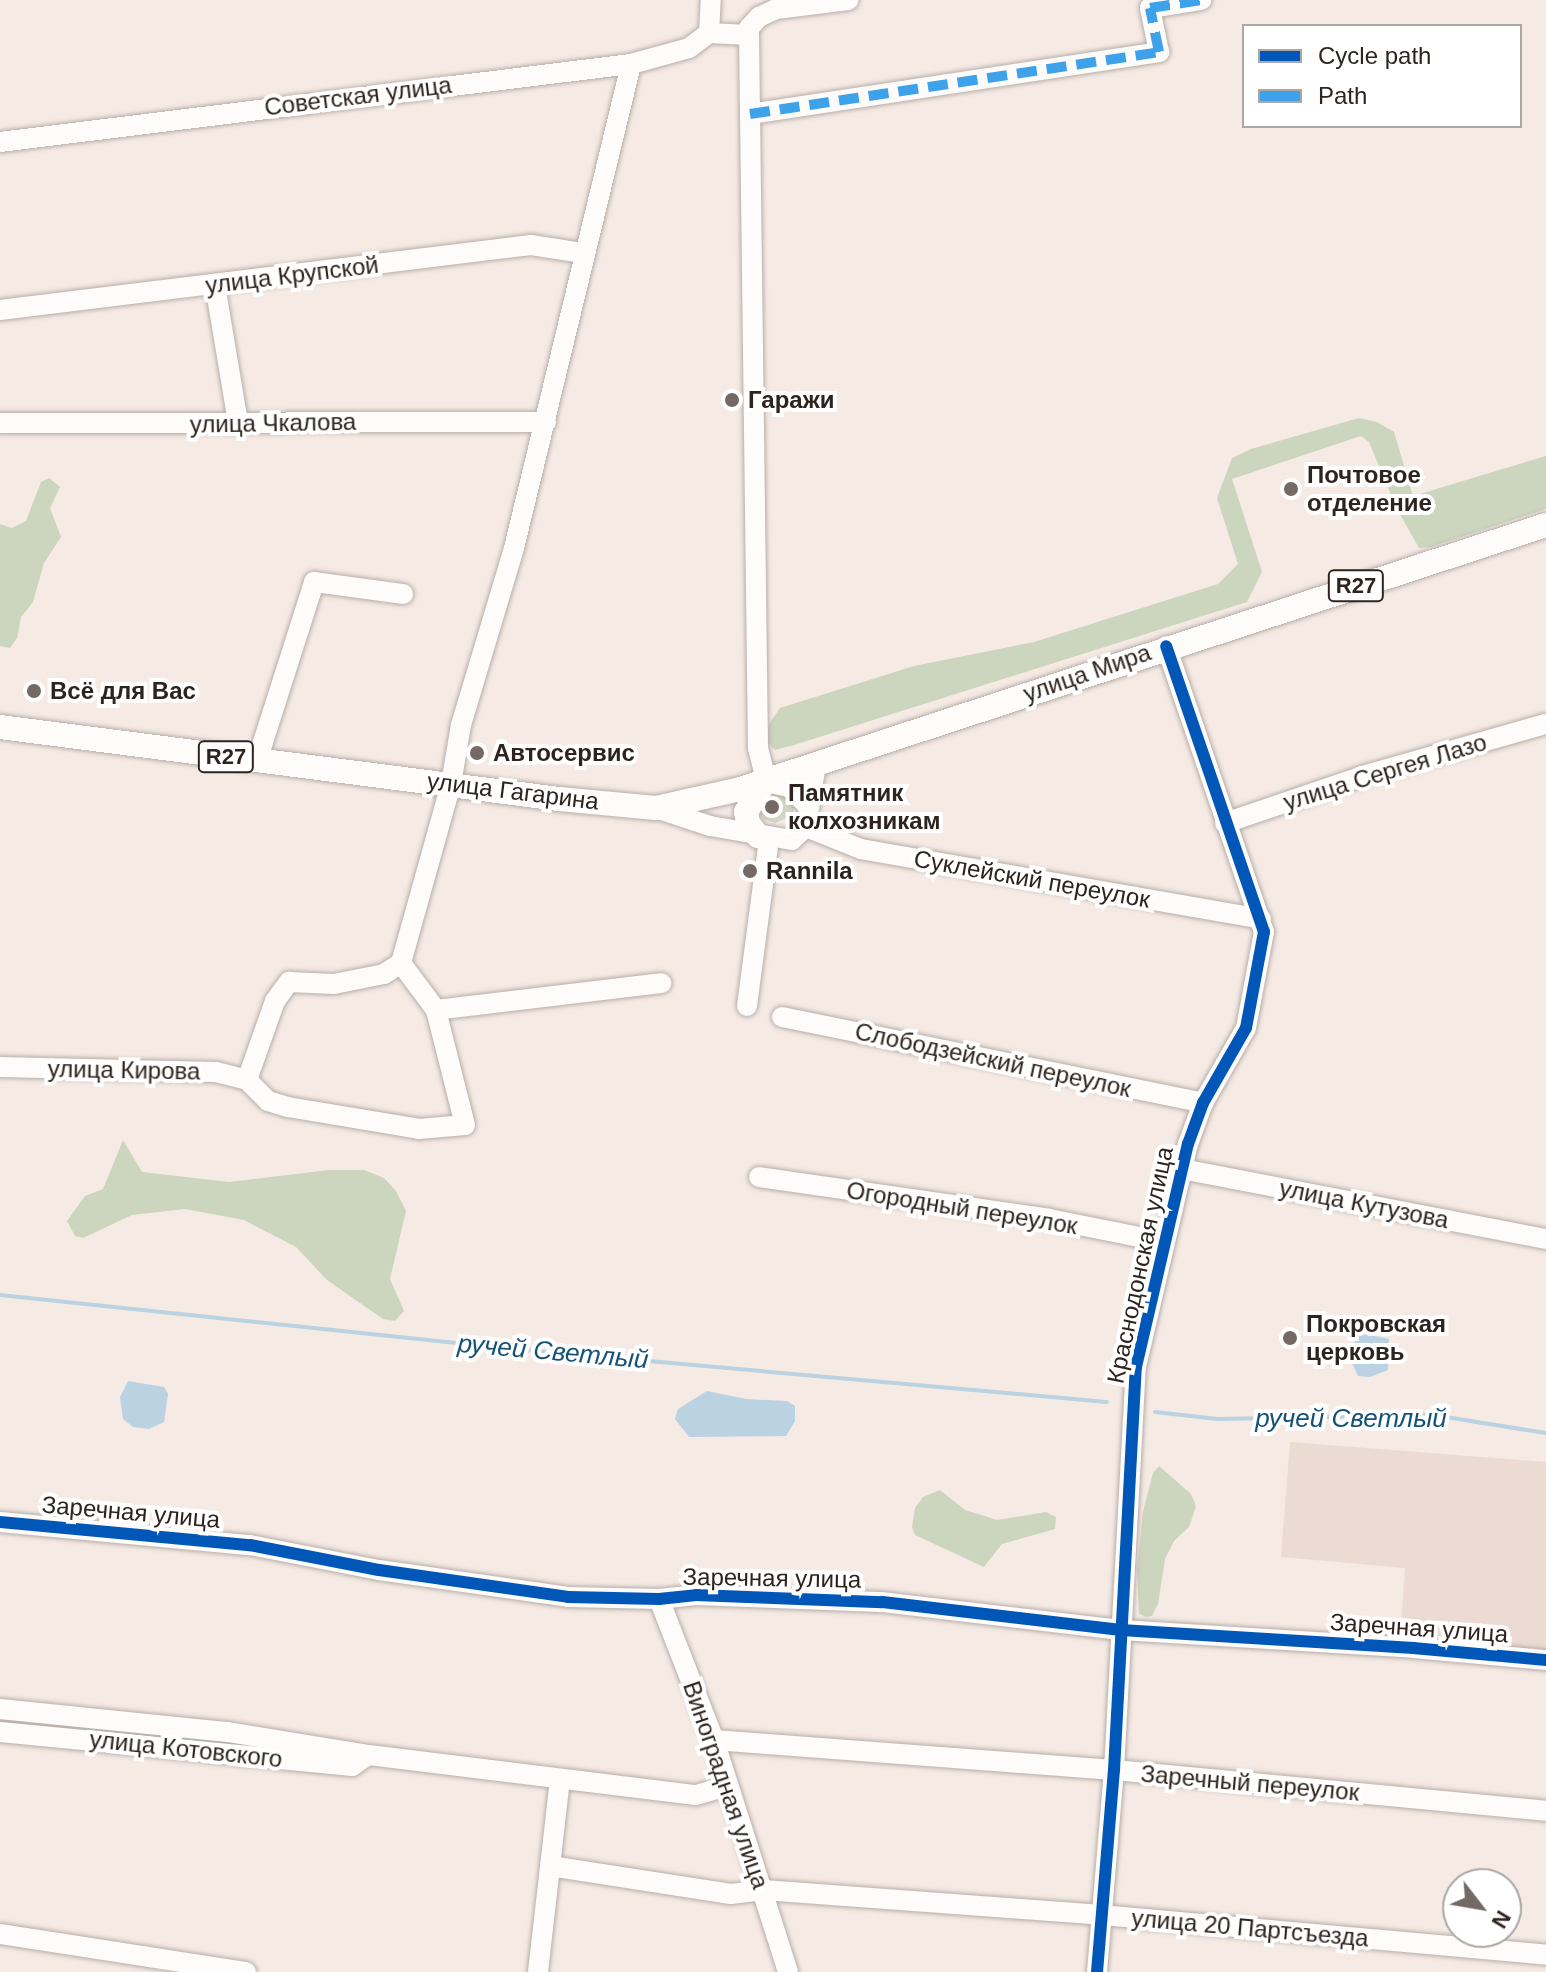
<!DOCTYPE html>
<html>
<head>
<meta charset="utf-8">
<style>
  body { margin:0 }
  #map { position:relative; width:1546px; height:1972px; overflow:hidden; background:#f5eae4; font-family:Helvetica,sans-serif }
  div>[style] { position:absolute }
  .education>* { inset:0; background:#ecdbd2 }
  .green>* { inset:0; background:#d1d5c5 }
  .forest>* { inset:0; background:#ccd5be }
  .water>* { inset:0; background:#bbd2e3 }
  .stream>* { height:4px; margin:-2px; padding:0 2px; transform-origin:2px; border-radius:2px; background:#bbd2e3 }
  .roads { filter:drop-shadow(0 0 2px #b7aea9) drop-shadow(0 0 2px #b7aea9) }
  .minor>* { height:20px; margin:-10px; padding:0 10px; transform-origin:10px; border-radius:10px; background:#fefcfb }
  .major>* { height:24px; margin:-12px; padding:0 12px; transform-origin:12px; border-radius:12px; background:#fefcfb }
  .quiet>* { height:10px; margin-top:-5px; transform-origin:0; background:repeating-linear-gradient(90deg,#3ea2ea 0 20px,transparent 0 30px) }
  .cycleway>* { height:12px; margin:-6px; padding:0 6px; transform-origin:6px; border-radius:6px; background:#0057b8 }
  .dots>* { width:22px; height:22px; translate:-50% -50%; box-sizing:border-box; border:4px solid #fff; border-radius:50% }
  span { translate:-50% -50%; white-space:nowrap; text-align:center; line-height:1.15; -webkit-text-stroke:8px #fff; paint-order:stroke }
  .shield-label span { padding:2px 6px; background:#fff; border:2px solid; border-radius:6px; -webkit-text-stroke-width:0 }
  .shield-label { font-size:22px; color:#2e241f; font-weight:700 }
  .street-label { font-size:24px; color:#2e241f }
  .poi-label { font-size:24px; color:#2e241f; font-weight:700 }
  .left { translate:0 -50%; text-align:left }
  .water-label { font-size:26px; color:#155277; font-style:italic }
  .legend { position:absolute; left:1242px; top:24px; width:280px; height:104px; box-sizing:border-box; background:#fff; border:2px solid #aba7a5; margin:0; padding:10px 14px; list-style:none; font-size:24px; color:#2e241f }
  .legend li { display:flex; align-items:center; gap:16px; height:40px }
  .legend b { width:40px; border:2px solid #aba7a5 }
  .north { position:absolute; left:1442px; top:1868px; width:80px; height:80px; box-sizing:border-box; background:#fff; border:2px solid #aba7a5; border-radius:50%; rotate:121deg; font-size:22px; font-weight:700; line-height:32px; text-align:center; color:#2e241f }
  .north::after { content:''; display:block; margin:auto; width:28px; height:36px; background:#746964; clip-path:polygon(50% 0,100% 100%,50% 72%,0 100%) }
</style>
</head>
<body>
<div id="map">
  <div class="education">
    <div style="clip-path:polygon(1290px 1442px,1546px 1462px,1546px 1653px,1400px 1639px,1405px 1568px,1281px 1557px)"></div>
  </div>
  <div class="green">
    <div style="clip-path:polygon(775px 784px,796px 805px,791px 816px,775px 823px,763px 819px,757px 808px)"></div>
  </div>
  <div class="forest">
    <div style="clip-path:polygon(1359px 418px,1377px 422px,1394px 432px,1413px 496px,1546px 456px,1546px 509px,1431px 547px,1419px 548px,1396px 507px,1369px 442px,1361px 436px,1232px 479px,1262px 572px,1247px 602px,794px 745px,775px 750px,767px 742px,769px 724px,780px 708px,914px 666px,1034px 642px,1218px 584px,1238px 564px,1217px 498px,1232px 458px,1251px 449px)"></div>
    <div style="clip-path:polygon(49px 478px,60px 487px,50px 508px,61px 537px,44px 563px,33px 602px,21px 617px,17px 638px,10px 648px,0 646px,0 524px,12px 528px,26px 521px,41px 482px)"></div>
    <div style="clip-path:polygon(123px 1140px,142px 1172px,229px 1182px,329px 1170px,364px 1170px,384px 1178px,396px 1191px,406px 1211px,390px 1279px,404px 1311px,395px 1321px,383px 1319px,327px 1280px,296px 1247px,244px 1220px,185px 1209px,132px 1215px,83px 1238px,75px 1236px,67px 1221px,85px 1196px,103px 1189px)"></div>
    <div style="clip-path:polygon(1159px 1466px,1191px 1494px,1196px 1506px,1189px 1527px,1174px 1541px,1165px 1559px,1158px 1604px,1152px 1616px,1146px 1617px,1139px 1614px,1137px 1570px,1143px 1511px,1153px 1473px)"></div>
    <div style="clip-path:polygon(940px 1490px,965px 1510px,997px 1520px,1046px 1512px,1056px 1517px,1055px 1529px,1002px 1544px,984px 1567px,915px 1535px,912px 1527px,915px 1508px,923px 1497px)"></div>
  </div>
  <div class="water">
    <div style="clip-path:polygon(1356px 1332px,1389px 1339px,1388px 1370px,1370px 1377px,1358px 1376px,1352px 1363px)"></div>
    <div style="clip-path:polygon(128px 1381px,164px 1387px,168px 1394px,164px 1422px,149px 1429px,133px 1427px,123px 1419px,120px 1397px)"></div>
    <div style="clip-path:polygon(707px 1391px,746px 1399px,787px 1401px,795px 1406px,795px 1421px,786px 1436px,689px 1437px,675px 1419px,678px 1409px)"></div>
  </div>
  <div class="stream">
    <div style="left:0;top:1295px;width:495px;rotate:6deg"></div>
    <div style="left:492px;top:1347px;width:617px;rotate:5.11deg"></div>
    <div style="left:1155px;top:1412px;width:63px;rotate:6.3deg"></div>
    <div style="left:1218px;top:1419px;width:215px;rotate:-1.1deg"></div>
    <div style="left:1433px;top:1415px;width:114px;rotate:9.1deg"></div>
  </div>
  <div class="roads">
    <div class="minor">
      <div style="left:709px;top:33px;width:40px;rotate:2.9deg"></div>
      <div style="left:709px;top:33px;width:33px;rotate:-87deg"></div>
      <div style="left:750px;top:114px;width:414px;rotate:-8.6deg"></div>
      <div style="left:1159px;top:52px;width:45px;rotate:-101.6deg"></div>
      <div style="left:1150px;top:8px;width:52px;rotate:-8.9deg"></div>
      <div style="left:0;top:142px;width:636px;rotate:-7.05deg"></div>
      <div style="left:631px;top:64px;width:60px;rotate:-15.4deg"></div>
      <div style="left:689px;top:48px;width:25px;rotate:-37deg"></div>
      <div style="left:215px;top:285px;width:139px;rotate:80.5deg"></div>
      <div style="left:0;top:310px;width:535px;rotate:-6.98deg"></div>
      <div style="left:531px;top:245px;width:53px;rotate:8.7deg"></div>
      <div style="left:0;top:423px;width:546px;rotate:-0.1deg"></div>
      <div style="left:257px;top:761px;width:188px;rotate:-72.3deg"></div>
      <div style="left:314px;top:582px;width:90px;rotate:7.7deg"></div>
      <div style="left:766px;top:780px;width:32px;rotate:-104deg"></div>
      <div style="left:758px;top:749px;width:721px;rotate:-90.72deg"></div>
      <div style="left:749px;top:28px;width:15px;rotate:-48deg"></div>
      <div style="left:759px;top:17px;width:19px;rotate:-25deg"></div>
      <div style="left:776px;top:9px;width:73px;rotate:-7.1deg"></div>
      <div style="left:656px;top:808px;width:57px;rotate:18.4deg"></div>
      <div style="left:710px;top:826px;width:83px;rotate:9.7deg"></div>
      <div style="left:792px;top:840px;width:19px;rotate:-43deg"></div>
      <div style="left:806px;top:827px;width:64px;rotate:-81deg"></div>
      <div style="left:1225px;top:823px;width:146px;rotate:-18.8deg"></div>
      <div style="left:1363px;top:776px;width:190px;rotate:-15.9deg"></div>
      <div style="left:806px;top:827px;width:59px;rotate:21.8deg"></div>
      <div style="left:861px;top:849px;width:406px;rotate:9.9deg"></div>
      <div style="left:747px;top:1006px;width:169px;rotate:-82.5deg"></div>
      <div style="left:436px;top:1010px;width:227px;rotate:-6.8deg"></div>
      <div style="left:782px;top:1017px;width:430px;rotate:11.5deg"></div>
      <div style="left:0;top:1067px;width:216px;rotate:1.3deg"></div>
      <div style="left:216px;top:1072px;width:32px;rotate:14deg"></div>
      <div style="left:247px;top:1080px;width:30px;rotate:45deg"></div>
      <div style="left:268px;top:1101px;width:21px;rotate:17deg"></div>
      <div style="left:288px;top:1107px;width:133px;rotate:9.5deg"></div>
      <div style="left:419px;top:1129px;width:46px;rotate:-5deg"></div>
      <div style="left:465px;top:1125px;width:119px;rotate:-104.2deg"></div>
      <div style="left:436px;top:1010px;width:59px;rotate:-126.7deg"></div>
      <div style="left:247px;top:1080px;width:84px;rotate:-70.5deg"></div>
      <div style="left:275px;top:1001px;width:24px;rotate:-54deg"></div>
      <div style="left:289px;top:982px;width:45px;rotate:2.5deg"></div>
      <div style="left:334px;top:984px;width:51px;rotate:-11.3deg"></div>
      <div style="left:384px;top:974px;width:20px;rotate:-33deg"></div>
      <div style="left:401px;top:963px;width:186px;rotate:-74.4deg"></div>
      <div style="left:451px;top:784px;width:60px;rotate:-80.4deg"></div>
      <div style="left:461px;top:725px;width:185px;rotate:-73.3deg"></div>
      <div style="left:514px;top:548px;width:498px;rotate:-76.4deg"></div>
      <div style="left:1182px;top:1169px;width:371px;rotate:10.9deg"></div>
      <div style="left:759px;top:1177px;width:293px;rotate:8.2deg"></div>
      <div style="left:1049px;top:1219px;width:117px;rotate:11.3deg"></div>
      <div style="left:0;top:1522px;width:251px;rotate:5.3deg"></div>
      <div style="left:250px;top:1545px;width:131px;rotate:11deg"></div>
      <div style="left:379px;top:1570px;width:191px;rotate:8.1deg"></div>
      <div style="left:568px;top:1597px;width:91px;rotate:1.3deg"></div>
      <div style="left:659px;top:1599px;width:37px;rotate:-6deg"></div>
      <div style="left:696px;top:1595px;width:186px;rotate:2.2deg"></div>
      <div style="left:882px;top:1602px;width:241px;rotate:6.7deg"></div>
      <div style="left:1121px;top:1630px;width:293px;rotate:3.5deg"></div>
      <div style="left:1413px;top:1648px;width:134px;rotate:5.2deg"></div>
      <div style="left:659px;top:1599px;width:151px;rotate:68.7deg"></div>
      <div style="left:714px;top:1740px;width:244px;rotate:72.3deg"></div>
      <div style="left:0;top:1709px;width:229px;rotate:5.8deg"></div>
      <div style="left:228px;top:1732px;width:143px;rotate:9.3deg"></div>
      <div style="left:369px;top:1755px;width:329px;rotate:7deg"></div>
      <div style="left:696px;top:1795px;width:32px;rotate:-16deg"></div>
      <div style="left:0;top:1732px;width:354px;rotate:5.5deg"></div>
      <div style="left:352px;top:1766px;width:18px;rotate:-34deg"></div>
      <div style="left:714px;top:1740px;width:401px;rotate:4.3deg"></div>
      <div style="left:1114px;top:1770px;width:434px;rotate:5.4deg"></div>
      <div style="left:550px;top:1866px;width:183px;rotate:8.8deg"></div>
      <div style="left:731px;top:1894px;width:32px;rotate:-7deg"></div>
      <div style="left:763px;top:1890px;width:340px;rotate:4.2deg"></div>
      <div style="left:1102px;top:1915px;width:446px;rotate:5.1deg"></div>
      <div style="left:0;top:1934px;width:249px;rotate:8.8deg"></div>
      <div style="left:538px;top:1972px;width:193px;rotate:-83.5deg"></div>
      <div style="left:1097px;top:1972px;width:203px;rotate:-85.2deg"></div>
      <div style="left:1114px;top:1770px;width:404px;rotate:-86.9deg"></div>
      <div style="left:1136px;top:1367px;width:229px;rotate:-76.9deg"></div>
      <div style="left:1188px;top:1144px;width:44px;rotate:-69.9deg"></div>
      <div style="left:1203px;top:1103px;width:86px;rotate:-60.2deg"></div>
      <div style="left:1246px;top:1028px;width:98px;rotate:-79.4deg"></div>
      <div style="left:1264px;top:932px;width:302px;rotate:-108.9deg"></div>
    </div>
    <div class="major">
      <div style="left:0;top:727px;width:564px;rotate:7.34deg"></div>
      <div style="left:559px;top:799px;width:97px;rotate:5.3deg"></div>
      <div style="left:656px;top:808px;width:86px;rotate:-12.7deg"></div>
      <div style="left:740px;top:789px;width:848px;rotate:-18.14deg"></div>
      <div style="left:758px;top:836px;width:16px;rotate:-128deg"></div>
      <div style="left:748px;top:823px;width:11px;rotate:-100deg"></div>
      <div style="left:746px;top:812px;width:38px;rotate:-58deg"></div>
      <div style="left:766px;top:780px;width:25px;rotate:12deg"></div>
      <div style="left:790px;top:785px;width:25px;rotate:45deg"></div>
    </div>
  </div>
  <div class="quiet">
    <div style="left:750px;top:114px;width:414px;rotate:-8.6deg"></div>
    <div style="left:1159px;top:52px;width:45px;rotate:-101.6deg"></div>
    <div style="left:1150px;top:8px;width:52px;rotate:-8.9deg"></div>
  </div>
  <div class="cycleway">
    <div style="left:0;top:1522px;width:251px;rotate:5.3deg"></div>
    <div style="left:250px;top:1545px;width:131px;rotate:11deg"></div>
    <div style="left:379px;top:1570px;width:191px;rotate:8.1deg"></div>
    <div style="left:568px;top:1597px;width:91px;rotate:1.3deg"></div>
    <div style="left:659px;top:1599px;width:37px;rotate:-6deg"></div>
    <div style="left:696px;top:1595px;width:186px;rotate:2.2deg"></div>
    <div style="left:882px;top:1602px;width:241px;rotate:6.7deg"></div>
    <div style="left:1121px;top:1630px;width:293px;rotate:3.5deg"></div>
    <div style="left:1413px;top:1648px;width:134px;rotate:5.2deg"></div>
    <div style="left:1097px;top:1972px;width:203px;rotate:-85.2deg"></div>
    <div style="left:1114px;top:1770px;width:404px;rotate:-86.9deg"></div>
    <div style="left:1136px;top:1367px;width:229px;rotate:-76.9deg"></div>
    <div style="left:1188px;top:1144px;width:44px;rotate:-69.9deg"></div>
    <div style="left:1203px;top:1103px;width:86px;rotate:-60.2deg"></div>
    <div style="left:1246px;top:1028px;width:98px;rotate:-79.4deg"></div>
    <div style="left:1264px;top:932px;width:302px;rotate:-108.9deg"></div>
  </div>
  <div class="dots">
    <div style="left:732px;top:400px;background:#746964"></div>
    <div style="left:1291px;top:489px;background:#746964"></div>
    <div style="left:34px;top:691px;background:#746964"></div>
    <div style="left:477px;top:753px;background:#746964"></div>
    <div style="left:772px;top:807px;background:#746964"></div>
    <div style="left:750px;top:871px;background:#746964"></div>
    <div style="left:1290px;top:1338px;background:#746964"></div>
  </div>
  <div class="shield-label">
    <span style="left:1356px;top:586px">R27</span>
    <span style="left:226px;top:757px">R27</span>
  </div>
  <div class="street-label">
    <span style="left:358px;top:96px;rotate:-7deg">Советская улица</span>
    <span style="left:292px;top:275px;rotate:-7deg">улица Крупской</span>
    <span style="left:273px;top:423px;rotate:-1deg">улица Чкалова</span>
    <span style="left:1087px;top:673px;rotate:-19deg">улица Мира</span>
    <span style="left:1385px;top:772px;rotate:-17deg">улица Сергея Лазо</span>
    <span style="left:513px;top:791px;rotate:7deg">улица Гагарина</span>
    <span style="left:1032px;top:879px;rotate:10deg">Суклейский переулок</span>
    <span style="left:993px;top:1060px;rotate:12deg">Слободзейский переулок</span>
    <span style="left:124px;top:1070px;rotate:1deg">улица Кирова</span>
    <span style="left:1364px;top:1204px;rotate:11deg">улица Кутузова</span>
    <span style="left:962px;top:1208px;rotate:9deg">Огородный переулок</span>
    <span style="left:1140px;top:1265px;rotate:-78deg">Краснодонская улица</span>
    <span style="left:131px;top:1512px;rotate:5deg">Заречная улица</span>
    <span style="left:772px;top:1578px;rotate:1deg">Заречная улица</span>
    <span style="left:1419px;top:1628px;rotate:4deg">Заречная улица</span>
    <span style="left:186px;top:1749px;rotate:6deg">улица Котовского</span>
    <span style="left:1250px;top:1783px;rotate:5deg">Заречный переулок</span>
    <span style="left:726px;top:1785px;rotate:71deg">Виноградная улица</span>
    <span style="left:1250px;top:1928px;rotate:5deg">улица 20 Партсъезда</span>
  </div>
  <div class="poi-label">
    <span class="left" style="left:748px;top:400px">Гаражи</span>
    <span class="left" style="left:1307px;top:489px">Почтовое<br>отделение</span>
    <span class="left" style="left:50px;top:691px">Всё для Вас</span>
    <span class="left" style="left:493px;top:753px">Автосервис</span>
    <span class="left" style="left:788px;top:807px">Памятник<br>колхозникам</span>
    <span class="left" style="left:766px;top:871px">Rannila</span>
    <span class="left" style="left:1306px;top:1338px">Покровская<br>церковь</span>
  </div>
  <div class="water-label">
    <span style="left:553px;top:1352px;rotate:5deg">ручей Светлый</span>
    <span style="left:1351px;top:1419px">ручей Светлый</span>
  </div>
  <ul class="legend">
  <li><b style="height:10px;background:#0057b8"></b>Cycle path</li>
  <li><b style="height:10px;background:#3ea2ea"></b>Path</li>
  </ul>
  <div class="north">N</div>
</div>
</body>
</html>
